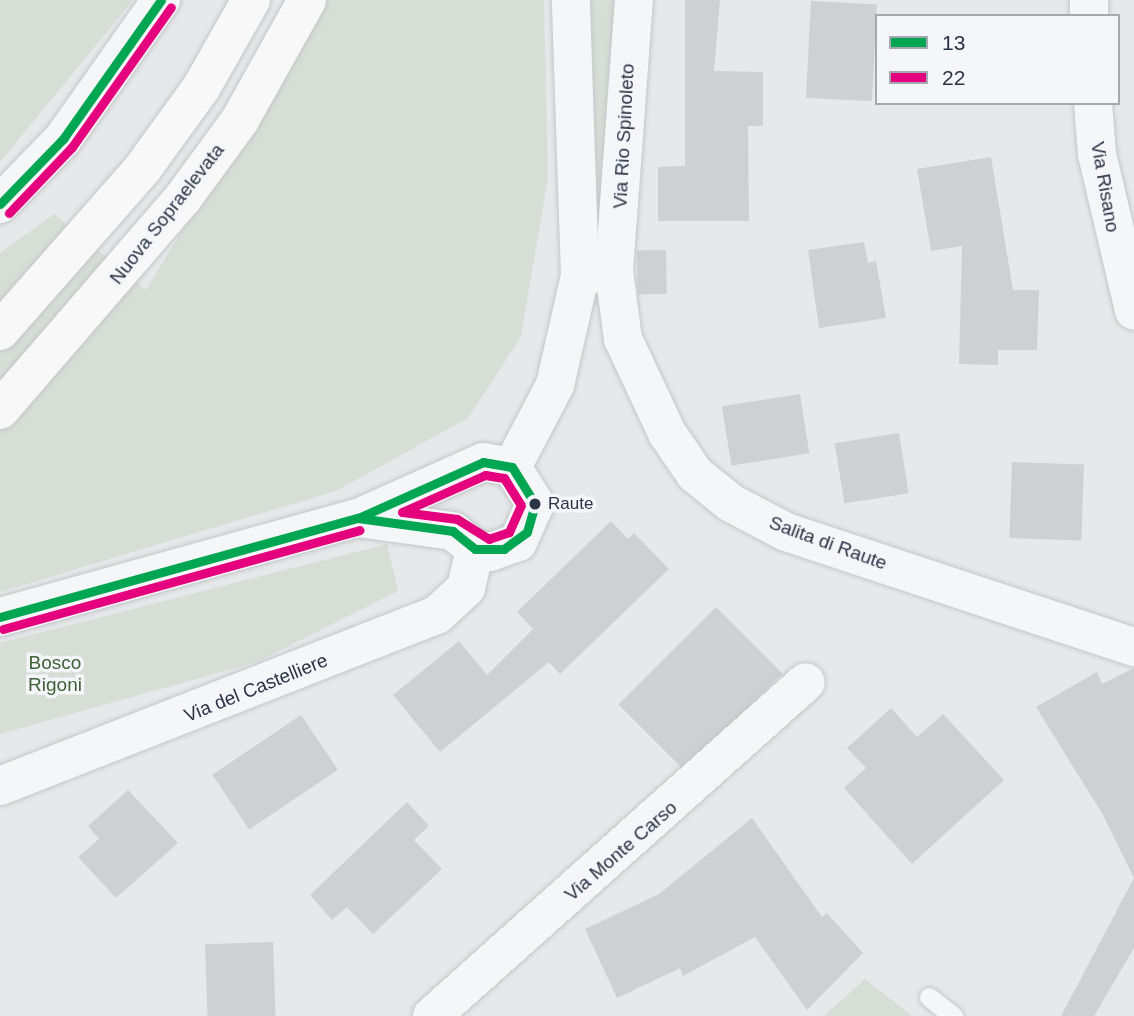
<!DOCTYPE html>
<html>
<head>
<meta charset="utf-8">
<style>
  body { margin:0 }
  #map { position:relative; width:1134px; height:1016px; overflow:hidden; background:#e6e8ea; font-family:Helvetica,sans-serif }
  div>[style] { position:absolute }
  .green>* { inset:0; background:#d6ded6 }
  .building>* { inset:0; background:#ced0d3; transform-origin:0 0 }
  .roads { filter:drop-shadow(0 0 2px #c4c6c8) drop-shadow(0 0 2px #c4c6c8) }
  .service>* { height:19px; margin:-9.5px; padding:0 9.5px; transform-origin:9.5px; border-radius:9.5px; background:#f5f6f7 }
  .minor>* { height:38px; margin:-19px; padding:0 19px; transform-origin:19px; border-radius:19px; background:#f5f6f7 }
  .trunk>* { height:38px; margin:-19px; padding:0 19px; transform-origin:19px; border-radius:19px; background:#f8f8f8 }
  .bus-1>* { height:9px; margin:-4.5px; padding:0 4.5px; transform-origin:4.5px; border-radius:4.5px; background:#00a651 }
  .bus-2>* { height:9px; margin:-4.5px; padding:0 4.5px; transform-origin:4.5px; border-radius:4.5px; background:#e5007d }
  .dots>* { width:19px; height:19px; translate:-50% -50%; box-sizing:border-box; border:4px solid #f4f6f9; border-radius:50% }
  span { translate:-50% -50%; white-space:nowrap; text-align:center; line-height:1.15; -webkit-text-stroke:7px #f4f6f9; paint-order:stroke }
  .bus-label { font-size:17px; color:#2b3445 }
  .left { translate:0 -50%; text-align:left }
  .street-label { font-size:19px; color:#2b3445 }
  .park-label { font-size:19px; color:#3f6138 }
  .legend { position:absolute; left:875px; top:14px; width:245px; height:91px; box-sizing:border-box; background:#f4f6f9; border:2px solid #a4a8b1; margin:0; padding:9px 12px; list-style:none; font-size:21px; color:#2b3445 }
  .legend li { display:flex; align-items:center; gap:14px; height:35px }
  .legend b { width:35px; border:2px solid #a4a8b1 }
</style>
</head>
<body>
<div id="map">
  <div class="green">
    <div style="clip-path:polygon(0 0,133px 0,0 162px)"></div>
    <div style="clip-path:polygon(321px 0,544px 0,548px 177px,521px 337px,468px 418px,336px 491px,0 592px,0 253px,54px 214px,146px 290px)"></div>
    <div style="clip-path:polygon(590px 0,617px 0,599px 242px)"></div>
    <div style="clip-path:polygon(387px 544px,398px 591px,257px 662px,0 734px,0 643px)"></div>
    <div style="clip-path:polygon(865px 979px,912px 1016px,824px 1016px)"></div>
  </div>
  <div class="building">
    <div style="clip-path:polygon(685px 0,720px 0,714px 71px,763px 72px,763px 126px,748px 126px,749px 221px,658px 221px,658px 167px,685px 166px)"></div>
    <div style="left:811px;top:1px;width:66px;height:97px;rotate:3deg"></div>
    <div style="clip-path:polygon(991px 157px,1013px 290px,1039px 290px,1037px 350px,998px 350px,998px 365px,959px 364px,962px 246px,931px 251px,917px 169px)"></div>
    <div style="clip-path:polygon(864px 242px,868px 263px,876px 261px,886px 318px,819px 328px,808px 250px)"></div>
    <div style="left:666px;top:250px;width:44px;height:29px;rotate:89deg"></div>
    <div style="left:800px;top:394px;width:60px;height:79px;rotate:81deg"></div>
    <div style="left:899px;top:433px;width:61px;height:65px;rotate:81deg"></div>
    <div style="left:1012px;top:462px;width:72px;height:76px;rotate:2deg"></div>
    <div style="clip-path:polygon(611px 521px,628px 539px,634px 533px,669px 569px,560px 674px,549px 662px,440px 752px,393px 695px,459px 641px,487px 675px,533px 629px,517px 612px)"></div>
    <div style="left:716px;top:607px;width:94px;height:138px;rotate:45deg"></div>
    <div style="clip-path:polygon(1134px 668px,1134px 948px,1094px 1016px,1061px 1016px,1134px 878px,1103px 815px,1036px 707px,1097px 672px,1102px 684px)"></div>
    <div style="clip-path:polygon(891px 708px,917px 737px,943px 714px,1004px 780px,912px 864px,844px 788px,866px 768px,847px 748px)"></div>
    <div style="left:301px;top:715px;width:66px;height:107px;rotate:56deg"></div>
    <div style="clip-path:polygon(128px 790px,178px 843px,116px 898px,78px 857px,99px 839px,88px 826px)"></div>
    <div style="clip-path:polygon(407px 802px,429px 826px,414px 840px,442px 869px,373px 934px,347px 907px,332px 920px,310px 895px)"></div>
    <div style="clip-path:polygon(752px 818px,822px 917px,827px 913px,863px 953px,807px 1010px,755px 937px,683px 976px,680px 968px,617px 998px,585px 929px,659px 894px)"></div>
    <div style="left:273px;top:942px;width:74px;height:68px;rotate:88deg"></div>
  </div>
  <div class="roads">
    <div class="service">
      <div style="left:929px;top:997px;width:31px;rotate:38deg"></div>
    </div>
    <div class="minor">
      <div style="left:1089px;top:0;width:16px;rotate:90deg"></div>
      <div style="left:1093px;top:103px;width:51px;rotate:85.5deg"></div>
      <div style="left:1097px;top:154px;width:161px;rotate:76.7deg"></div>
      <div style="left:0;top:204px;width:91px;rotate:-45.9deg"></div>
      <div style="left:63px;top:139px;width:170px;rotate:-54.8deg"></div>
      <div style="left:614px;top:271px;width:272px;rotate:-85.8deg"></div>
      <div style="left:580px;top:276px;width:34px;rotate:-8deg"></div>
      <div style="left:614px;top:271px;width:69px;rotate:82.5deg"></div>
      <div style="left:623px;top:339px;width:104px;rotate:64.9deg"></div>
      <div style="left:667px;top:433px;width:50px;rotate:55.7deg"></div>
      <div style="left:695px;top:474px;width:46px;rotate:38.9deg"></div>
      <div style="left:731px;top:503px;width:62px;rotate:27.8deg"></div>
      <div style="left:786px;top:532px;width:367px;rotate:18.3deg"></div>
      <div style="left:512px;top:467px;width:93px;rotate:-62.3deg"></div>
      <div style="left:555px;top:385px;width:112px;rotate:-77.1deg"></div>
      <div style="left:580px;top:276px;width:276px;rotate:-91.9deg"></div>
      <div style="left:0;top:617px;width:371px;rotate:-15.5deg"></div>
      <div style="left:358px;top:518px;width:137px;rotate:-24.1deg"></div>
      <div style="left:483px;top:462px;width:29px;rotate:10deg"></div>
      <div style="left:512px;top:467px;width:44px;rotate:58.1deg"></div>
      <div style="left:535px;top:504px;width:42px;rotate:114.1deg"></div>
      <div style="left:518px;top:542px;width:30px;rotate:160deg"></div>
      <div style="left:490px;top:552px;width:15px;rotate:-169deg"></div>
      <div style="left:475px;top:549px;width:28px;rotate:-141deg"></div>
      <div style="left:453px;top:531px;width:96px;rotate:-172.2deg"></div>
      <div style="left:0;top:786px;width:469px;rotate:-21.4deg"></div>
      <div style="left:437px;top:615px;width:40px;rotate:-43deg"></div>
      <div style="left:466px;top:588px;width:40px;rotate:-77deg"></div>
      <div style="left:432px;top:1016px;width:501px;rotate:-41.77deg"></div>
    </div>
    <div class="trunk">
      <div style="left:0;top:331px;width:217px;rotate:-48.7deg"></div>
      <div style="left:143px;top:168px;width:99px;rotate:-54.1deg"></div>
      <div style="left:201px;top:88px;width:101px;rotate:-60.4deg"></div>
      <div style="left:0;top:410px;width:280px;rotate:-49.2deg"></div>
      <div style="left:183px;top:198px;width:97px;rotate:-53.8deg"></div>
      <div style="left:240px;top:120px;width:137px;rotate:-60.8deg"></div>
    </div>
  </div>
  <div class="bus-1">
    <div style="left:0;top:204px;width:91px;rotate:-45.9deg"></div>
    <div style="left:63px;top:139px;width:170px;rotate:-54.8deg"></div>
    <div style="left:483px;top:462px;width:29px;rotate:10deg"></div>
    <div style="left:512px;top:467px;width:44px;rotate:58.1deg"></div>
    <div style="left:535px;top:504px;width:29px;rotate:106deg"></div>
    <div style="left:527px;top:532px;width:29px;rotate:144deg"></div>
    <div style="left:504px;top:549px;width:29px;rotate:180deg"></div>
    <div style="left:475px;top:549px;width:28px;rotate:-141deg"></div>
    <div style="left:453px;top:531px;width:96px;rotate:-172.2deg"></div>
    <div style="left:358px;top:518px;width:137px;rotate:-24.1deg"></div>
    <div style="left:0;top:617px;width:371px;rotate:-15.5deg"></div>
  </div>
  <div class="bus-2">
    <div style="left:9px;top:213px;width:91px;rotate:-46.3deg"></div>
    <div style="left:72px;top:147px;width:171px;rotate:-54.7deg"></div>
    <div style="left:485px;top:475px;width:19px;rotate:9deg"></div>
    <div style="left:504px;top:478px;width:32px;rotate:58deg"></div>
    <div style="left:521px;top:505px;width:30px;rotate:114deg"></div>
    <div style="left:509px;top:532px;width:21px;rotate:161deg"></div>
    <div style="left:489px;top:539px;width:38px;rotate:-148deg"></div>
    <div style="left:457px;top:519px;width:55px;rotate:-172.7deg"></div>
    <div style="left:402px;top:512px;width:91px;rotate:-24deg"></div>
    <div style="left:3px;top:629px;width:370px;rotate:-15.5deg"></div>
  </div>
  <div class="dots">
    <div style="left:535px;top:504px;background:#2b3445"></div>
  </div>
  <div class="bus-label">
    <span class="left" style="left:548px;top:504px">Raute</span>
  </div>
  <div class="street-label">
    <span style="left:624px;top:136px;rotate:-87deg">Via Rio Spinoleto</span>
    <span style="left:1105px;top:187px;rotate:80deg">Via Risano</span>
    <span style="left:167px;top:214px;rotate:-52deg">Nuova Sopraelevata</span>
    <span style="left:828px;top:543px;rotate:20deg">Salita di Raute</span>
    <span style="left:256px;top:688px;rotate:-22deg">Via del Castelliere</span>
    <span style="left:621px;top:851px;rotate:-41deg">Via Monte Carso</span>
  </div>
  <div class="park-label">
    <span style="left:55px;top:674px">Bosco<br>Rigoni</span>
  </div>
  <ul class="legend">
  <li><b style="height:9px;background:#00a651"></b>13</li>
  <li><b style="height:9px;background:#e5007d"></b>22</li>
  </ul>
</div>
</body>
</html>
